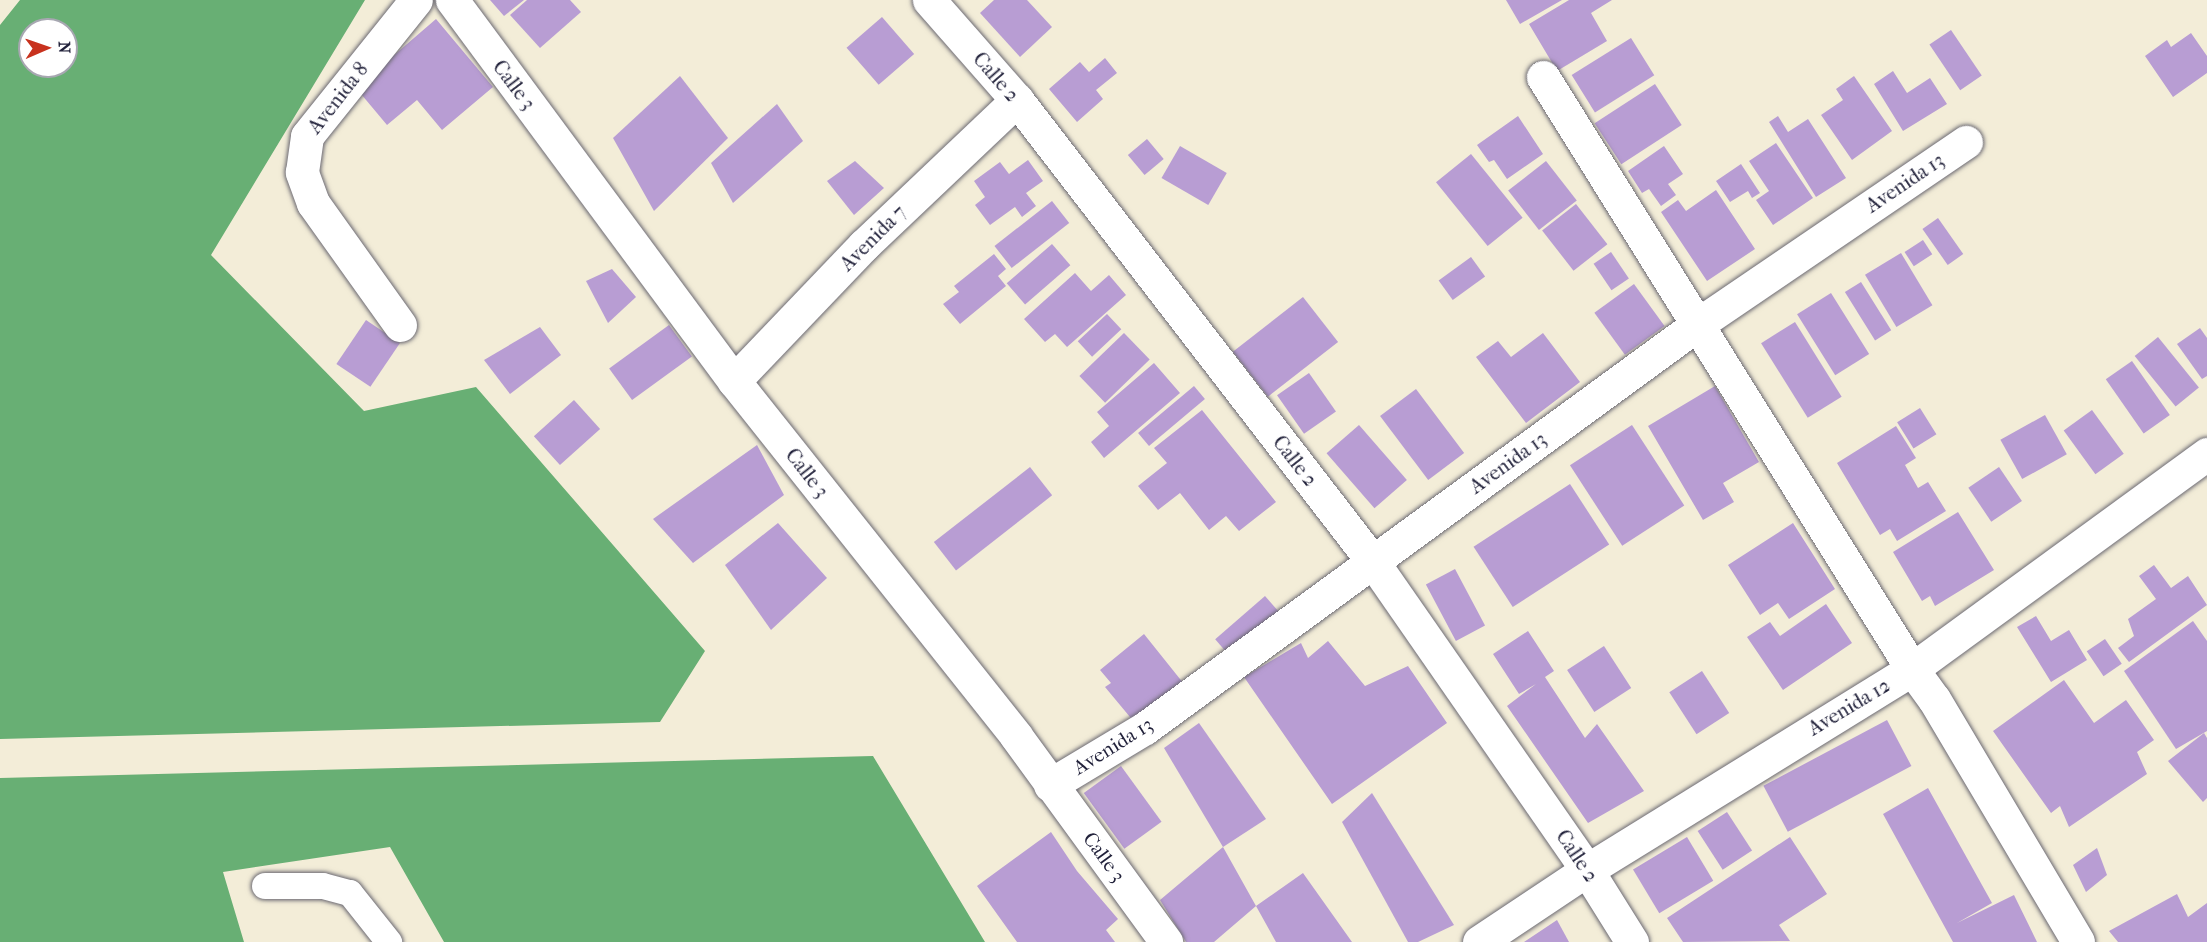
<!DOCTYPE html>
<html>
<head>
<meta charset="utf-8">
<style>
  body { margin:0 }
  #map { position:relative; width:2207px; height:942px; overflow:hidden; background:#f3edd8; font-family:"IM FELL French Canon",serif }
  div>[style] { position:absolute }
  .forest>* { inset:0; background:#68af74 }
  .building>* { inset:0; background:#b89dd3; transform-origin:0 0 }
  .roads { filter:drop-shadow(0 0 2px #6b6972) drop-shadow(0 0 2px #6b6972) }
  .service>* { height:26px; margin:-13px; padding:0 13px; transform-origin:13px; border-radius:13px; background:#fff }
  .minor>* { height:33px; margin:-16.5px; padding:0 16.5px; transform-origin:16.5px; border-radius:16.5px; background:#fff }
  span { translate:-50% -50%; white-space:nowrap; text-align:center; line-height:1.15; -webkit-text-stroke:4.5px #fff; paint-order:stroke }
  .street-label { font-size:20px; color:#22223b }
  .north { position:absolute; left:18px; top:18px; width:60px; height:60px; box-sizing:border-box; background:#fff; border:2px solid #a7a7b1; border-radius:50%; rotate:88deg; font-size:16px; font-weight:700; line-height:24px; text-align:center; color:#22223b }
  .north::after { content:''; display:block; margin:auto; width:21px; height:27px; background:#c8321e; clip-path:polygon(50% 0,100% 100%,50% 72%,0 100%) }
</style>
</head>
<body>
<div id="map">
  <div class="forest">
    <div style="clip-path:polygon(evenodd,20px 0,365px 0,211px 255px,364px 411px,476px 387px,705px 651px,660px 722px,0 739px,0 25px,20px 0,30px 30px,66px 30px,66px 66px,30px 66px,30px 30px)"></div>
    <div style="clip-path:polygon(873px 756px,985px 942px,444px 942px,390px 847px,223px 872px,244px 942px,0 942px,0 778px)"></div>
  </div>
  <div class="building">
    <div style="clip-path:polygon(490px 0,524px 0,504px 16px)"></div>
    <div style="clip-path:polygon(527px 0,570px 0,581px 12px,540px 48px,510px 15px)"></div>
    <div style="clip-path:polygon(994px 0,1027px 0,1052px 27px,1020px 57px,980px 13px)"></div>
    <div style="clip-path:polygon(1506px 0,1562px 0,1520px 24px)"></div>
    <div style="clip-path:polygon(1569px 0,1612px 0,1591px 13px,1607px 41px,1557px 71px,1529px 24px)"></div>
    <div style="left:882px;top:17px;width:49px;height:47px;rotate:49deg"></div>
    <div style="clip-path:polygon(436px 19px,493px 87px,442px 130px,417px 100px,387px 125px,356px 88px)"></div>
    <div style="left:1951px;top:30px;width:55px;height:26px;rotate:56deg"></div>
    <div style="clip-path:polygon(2191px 33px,2207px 56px,2207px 73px,2173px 97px,2145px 56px,2167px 40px,2171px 47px)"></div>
    <div style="left:1631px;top:38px;width:44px;height:70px;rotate:58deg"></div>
    <div style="clip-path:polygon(1105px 58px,1117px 73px,1096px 90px,1103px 99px,1077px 122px,1049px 89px,1080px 62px,1089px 72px)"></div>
    <div style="clip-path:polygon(1893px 71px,1907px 93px,1930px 78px,1947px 104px,1903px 131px,1874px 84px)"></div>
    <div style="clip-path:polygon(680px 76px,728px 138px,654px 211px,613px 138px)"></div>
    <div style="clip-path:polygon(1854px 76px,1892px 131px,1852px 160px,1821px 115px,1843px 100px,1836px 89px)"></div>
    <div style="left:1655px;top:84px;width:49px;height:72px;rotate:57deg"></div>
    <div style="clip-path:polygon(777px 104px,803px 141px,733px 203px,711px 163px)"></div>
    <div style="clip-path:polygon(1518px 116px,1543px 154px,1507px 179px,1494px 160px,1489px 162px,1477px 145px)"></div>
    <div style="clip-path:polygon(1778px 116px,1788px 132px,1808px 119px,1846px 178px,1816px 197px,1769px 122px)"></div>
    <div style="left:1147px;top:139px;width:26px;height:25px;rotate:50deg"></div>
    <div style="clip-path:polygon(1776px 143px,1813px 198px,1773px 225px,1756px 200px,1769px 191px,1749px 161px)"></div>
    <div style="left:1180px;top:146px;width:54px;height:37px;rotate:30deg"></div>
    <div style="clip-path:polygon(1664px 146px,1683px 174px,1668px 184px,1676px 195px,1661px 206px,1649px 189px,1642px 193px,1628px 171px)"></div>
    <div style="left:1471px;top:154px;width:82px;height:45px;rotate:51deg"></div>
    <div style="clip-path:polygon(1028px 160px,1043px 181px,1026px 193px,1036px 206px,1022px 217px,1015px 207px,990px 225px,975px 205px,985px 197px,974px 181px,1000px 162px,1009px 174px)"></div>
    <div style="clip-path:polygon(855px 161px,884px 188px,854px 215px,827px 181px)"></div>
    <div style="left:1546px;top:161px;width:50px;height:48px;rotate:52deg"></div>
    <div style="clip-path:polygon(1741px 164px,1760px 193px,1752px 198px,1748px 191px,1730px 202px,1716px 181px)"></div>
    <div style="clip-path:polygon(1716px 190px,1755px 249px,1707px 281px,1661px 212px,1678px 200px,1686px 211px)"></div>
    <div style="left:1052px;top:201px;width:28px;height:73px;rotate:52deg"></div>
    <div style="left:1576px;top:204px;width:51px;height:43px;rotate:52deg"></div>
    <div style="left:1938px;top:218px;width:44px;height:19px;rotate:55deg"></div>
    <div style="left:1923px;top:240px;width:17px;height:22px;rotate:57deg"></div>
    <div style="left:1052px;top:244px;width:28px;height:60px;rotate:49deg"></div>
    <div style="left:1611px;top:252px;width:32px;height:21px;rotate:56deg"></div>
    <div style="left:1901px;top:253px;width:61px;height:42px;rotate:59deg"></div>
    <div style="clip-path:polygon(994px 254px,1006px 269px,998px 276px,1006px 286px,960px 324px,943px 304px,959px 292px,954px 286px)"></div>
    <div style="left:1471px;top:257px;width:24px;height:40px;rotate:54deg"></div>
    <div style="clip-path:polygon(612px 269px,636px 297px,608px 323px,586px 281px)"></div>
    <div style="clip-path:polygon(1075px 273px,1091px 291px,1109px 275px,1126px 295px,1067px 347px,1055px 334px,1045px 342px,1024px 319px)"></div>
    <div style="left:1861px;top:282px;width:57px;height:19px;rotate:58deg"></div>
    <div style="left:1634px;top:284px;width:52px;height:49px;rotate:54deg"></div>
    <div style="left:1831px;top:293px;width:72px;height:40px;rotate:58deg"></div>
    <div style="left:1303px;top:297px;width:57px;height:89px;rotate:52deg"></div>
    <div style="left:1107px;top:314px;width:21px;height:40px;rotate:47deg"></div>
    <div style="left:366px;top:320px;width:41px;height:53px;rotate:34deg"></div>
    <div style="left:1795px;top:322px;width:88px;height:40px;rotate:58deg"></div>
    <div style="left:669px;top:325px;width:39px;height:74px;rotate:54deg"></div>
    <div style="clip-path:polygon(540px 327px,561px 355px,510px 394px,484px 360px)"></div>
    <div style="clip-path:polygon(2200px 328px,2207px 338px,2207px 376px,2202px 379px,2177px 344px)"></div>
    <div style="left:1124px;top:333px;width:37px;height:62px;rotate:46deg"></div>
    <div style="clip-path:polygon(1543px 333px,1580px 382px,1526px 423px,1476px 357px,1498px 341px,1511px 357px)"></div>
    <div style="left:2158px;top:337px;width:65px;height:30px;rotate:51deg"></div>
    <div style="left:2132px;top:361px;width:66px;height:32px;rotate:55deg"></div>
    <div style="clip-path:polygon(1154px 363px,1180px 393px,1104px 458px,1091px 442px,1109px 426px,1097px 412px)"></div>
    <div style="left:1309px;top:373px;width:47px;height:39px;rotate:55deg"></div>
    <div style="left:1194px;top:386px;width:17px;height:73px;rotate:50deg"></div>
    <div style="clip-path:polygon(1715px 386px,1759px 462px,1723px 483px,1734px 502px,1703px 520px,1648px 426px)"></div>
    <div style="left:1416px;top:389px;width:80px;height:45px;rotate:53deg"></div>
    <div style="left:574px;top:400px;width:39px;height:54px;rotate:48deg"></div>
    <div style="left:1920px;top:408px;width:31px;height:27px;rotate:58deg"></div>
    <div style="clip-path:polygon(1202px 410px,1276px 502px,1239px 531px,1226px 516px,1209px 530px,1180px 493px,1158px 510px,1138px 486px,1167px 463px,1154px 448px)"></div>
    <div style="left:2092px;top:410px;width:54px;height:35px;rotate:54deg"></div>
    <div style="left:2045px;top:415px;width:45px;height:51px;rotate:61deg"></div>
    <div style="left:1359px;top:425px;width:73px;height:43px;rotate:49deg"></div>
    <div style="left:1632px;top:425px;width:96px;height:74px;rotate:57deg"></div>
    <div style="clip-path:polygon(1896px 426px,1916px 458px,1905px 465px,1918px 488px,1928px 482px,1946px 511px,1897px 541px,1890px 529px,1880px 535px,1837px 463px)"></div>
    <div style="clip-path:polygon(757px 445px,784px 495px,693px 563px,653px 519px)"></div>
    <div style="left:1030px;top:467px;width:36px;height:122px;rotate:52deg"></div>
    <div style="left:1999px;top:467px;width:41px;height:37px;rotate:56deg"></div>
    <div style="left:1570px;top:484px;width:72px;height:115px;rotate:57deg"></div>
    <div style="clip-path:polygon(1958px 512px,1994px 570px,1935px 606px,1930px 596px,1922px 601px,1893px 552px)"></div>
    <div style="clip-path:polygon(778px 523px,827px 578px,771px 630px,725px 565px)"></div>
    <div style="clip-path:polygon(1793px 523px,1835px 589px,1789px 619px,1778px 603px,1760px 615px,1728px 565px)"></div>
    <div style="clip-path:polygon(2154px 565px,2171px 588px,2188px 576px,2207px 605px,2129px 662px,2118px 648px,2134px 636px,2128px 619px,2156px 599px,2139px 576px)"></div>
    <div style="left:1455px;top:569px;width:64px;height:33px;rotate:62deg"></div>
    <div style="left:1265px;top:596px;width:23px;height:66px;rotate:49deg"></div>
    <div style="clip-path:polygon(1826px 604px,1852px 643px,1783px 690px,1747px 637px,1770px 622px,1780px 636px)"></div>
    <div style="clip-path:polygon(2036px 616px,2051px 641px,2069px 630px,2087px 660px,2051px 682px,2017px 627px)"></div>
    <div style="clip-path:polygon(2193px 621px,2207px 641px,2207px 731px,2176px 749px,2124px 671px)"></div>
    <div style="clip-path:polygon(1528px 631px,1554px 671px,1545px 677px,1585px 738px,1597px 724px,1644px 791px,1588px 823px,1507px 706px,1536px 684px,1519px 694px,1493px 654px)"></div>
    <div style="clip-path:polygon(1144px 634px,1184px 684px,1135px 723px,1105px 687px,1111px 683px,1100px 670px)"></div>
    <div style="left:2105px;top:639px;width:30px;height:22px;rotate:56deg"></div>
    <div style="clip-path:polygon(1328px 641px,1365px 686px,1408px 666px,1447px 723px,1332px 804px,1244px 677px,1301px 643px,1308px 658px)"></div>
    <div style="left:1604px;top:646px;width:50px;height:44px;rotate:57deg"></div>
    <div style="left:1702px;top:671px;width:50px;height:39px;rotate:57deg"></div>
    <div style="clip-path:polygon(2064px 680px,2094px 723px,2126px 700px,2154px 740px,2137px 752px,2147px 774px,2069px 827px,2060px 806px,2051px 813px,1993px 731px)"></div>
    <div style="left:1887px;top:720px;width:52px;height:140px;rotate:62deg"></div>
    <div style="clip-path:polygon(1199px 723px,1266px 819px,1223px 847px,1164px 748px)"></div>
    <div style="clip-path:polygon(2204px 733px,2207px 738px,2207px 798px,2203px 802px,2168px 761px)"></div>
    <div style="left:1121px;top:766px;width:69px;height:46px;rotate:54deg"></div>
    <div style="clip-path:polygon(1928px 788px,1992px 903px,1957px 923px,2014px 895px,2037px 942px,1953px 942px,1883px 814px)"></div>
    <div style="clip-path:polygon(1372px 793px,1454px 925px,1418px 942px,1408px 942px,1342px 822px)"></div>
    <div style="left:1727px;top:812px;width:46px;height:35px;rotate:57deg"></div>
    <div style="clip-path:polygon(1051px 832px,1077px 871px,1118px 919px,1106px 930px,1115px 942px,1017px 942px,977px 886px)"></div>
    <div style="left:1687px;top:837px;width:51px;height:63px;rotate:59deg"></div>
    <div style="clip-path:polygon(1790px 837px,1827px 894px,1779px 925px,1790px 941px,1683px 942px,1667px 918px)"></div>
    <div style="clip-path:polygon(1223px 847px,1256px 906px,1303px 873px,1352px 942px,1276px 942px,1256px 906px,1214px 942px,1186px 942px,1160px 900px)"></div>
    <div style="clip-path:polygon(2097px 848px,2107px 875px,2086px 892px,2073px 865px)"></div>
    <div style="clip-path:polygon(2177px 894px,2188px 917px,2207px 903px,2207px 942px,2118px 942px,2109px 931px)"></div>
    <div style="clip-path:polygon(1557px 920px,1569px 942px,1524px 942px)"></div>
  </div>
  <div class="roads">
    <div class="service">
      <div style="left:265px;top:886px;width:58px"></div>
      <div style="left:323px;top:886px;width:28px;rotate:15deg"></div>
      <div style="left:350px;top:893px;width:63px;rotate:51.5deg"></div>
    </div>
    <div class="minor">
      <div style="left:452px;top:0;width:474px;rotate:53.5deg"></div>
      <div style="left:734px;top:381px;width:453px;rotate:51.5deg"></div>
      <div style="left:1016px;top:736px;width:255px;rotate:53.9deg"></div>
      <div style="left:929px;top:0;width:133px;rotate:48.7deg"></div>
      <div style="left:1017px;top:100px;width:583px;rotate:52.38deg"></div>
      <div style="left:1373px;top:562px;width:375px;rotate:55.2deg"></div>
      <div style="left:1587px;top:870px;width:85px;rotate:58deg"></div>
      <div style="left:1543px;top:77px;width:698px;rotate:58.06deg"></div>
      <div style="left:1912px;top:669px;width:37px;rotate:54deg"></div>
      <div style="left:1934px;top:699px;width:282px;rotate:59.3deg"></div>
      <div style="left:400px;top:325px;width:150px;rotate:-125.5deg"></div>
      <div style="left:313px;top:203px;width:33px;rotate:-110deg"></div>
      <div style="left:302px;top:172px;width:36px;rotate:-82deg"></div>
      <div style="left:307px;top:136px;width:174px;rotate:-51.3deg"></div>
      <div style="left:734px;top:381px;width:188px;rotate:-46.3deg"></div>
      <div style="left:864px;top:245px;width:211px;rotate:-43.5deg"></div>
      <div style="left:1050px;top:785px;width:111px;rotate:-31deg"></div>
      <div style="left:1145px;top:728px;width:685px;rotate:-36.15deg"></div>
      <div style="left:1698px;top:324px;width:324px;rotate:-34.2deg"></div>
      <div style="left:1479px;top:942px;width:130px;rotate:-33.7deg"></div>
      <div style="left:1587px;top:870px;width:382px;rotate:-31.7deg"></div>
      <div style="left:1912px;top:669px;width:365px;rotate:-36.1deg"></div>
    </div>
  </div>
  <div class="street-label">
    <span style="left:996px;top:77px;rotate:49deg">Calle 2</span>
    <span style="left:514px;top:85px;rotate:53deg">Calle 3</span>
    <span style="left:338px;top:98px;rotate:-52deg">Avenida 8</span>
    <span style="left:1905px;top:183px;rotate:-34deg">Avenida 13</span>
    <span style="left:873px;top:238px;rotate:-45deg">Avenida 7</span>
    <span style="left:1295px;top:461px;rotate:52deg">Calle 2</span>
    <span style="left:1508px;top:463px;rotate:-36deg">Avenida 13</span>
    <span style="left:807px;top:473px;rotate:52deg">Calle 3</span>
    <span style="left:1849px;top:707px;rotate:-31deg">Avenida 12</span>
    <span style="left:1113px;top:746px;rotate:-32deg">Avenida 13</span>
    <span style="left:1577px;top:856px;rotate:56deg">Calle 2</span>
    <span style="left:1104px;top:857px;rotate:54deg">Calle 3</span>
  </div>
  <div class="north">N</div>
</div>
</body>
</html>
